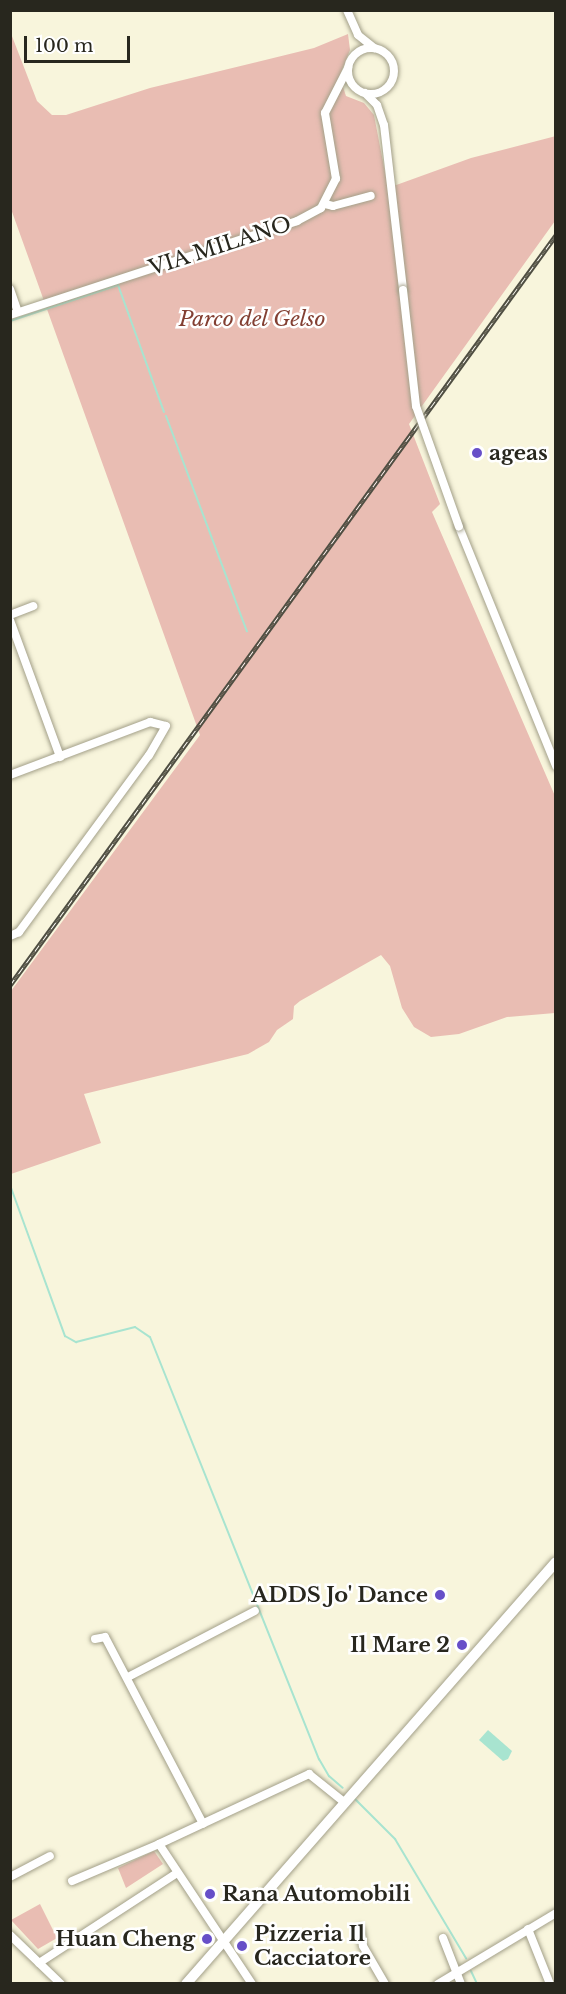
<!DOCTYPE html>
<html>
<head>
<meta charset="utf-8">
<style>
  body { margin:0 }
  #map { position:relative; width:566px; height:1994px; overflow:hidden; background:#f8f5dc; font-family:"Libre Baskerville",serif }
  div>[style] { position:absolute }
  .green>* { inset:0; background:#e9bdb3 }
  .water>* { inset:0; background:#a8e4d0 }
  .stream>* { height:2px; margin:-1px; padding:0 1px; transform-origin:1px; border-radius:1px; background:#a8e4d0 }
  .roads { filter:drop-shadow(0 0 2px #a3a089) drop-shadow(0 0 2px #a3a089) }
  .minor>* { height:8px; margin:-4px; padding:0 4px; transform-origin:4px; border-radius:4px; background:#fff }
  .minor>.ring { margin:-4px; padding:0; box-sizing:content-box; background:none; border:8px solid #fff; border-radius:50% }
  .major>* { height:10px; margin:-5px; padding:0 5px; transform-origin:5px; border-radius:5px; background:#fff }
  .rail>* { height:4.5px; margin-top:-2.25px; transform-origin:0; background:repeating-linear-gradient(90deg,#fff 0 7px,#4f4e42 0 14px); box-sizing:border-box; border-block:2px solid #4f4e42 }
  .bridges { filter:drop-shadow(0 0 2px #a3a089) drop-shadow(0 0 2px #a3a089) }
  .minor-bridge>* { height:8px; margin:-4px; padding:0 4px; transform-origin:4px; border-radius:4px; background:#fff }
  .dots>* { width:16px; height:16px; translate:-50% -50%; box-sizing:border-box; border:3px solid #fff; border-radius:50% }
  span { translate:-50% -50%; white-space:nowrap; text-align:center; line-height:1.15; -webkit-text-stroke:5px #fff; paint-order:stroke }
  .street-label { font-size:21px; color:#28271e }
  .park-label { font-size:21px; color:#833f32; font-style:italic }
  .poi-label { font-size:21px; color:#28271e; font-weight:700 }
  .left { translate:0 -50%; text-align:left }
  .right { translate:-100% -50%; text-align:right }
  .frame { position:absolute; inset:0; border:12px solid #28271e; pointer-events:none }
  .scale { position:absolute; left:24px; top:36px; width:106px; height:27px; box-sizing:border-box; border:3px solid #28271e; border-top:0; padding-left:8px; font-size:18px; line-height:21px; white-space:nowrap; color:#28271e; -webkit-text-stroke:4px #fff; paint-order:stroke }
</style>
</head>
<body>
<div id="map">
  <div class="green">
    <div style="clip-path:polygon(10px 31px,37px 101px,52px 115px,66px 115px,150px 88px,314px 48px,348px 34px,350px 50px,340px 75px,343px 87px,346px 96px,364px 103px,374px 115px,388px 188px,471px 158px,556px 136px,555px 221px,409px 424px,440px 504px,432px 512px,555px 796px,555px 1013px,507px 1017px,459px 1034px,431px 1037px,414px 1027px,402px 1008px,390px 966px,381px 955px,300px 1001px,294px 1006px,293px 1019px,277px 1030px,269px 1042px,248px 1054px,84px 1094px,101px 1143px,11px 1174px,11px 991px,200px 735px,11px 209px)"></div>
    <div style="clip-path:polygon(154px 1851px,163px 1864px,126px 1888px,118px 1868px)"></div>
    <div style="clip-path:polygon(40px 1904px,57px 1938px,38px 1949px,11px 1920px)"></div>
  </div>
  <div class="water">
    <div style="clip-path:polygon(488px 1730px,512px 1751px,508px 1759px,503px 1761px,479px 1740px)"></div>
  </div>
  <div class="stream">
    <div style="left:10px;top:321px;width:114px;rotate:-18.4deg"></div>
    <div style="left:118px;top:285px;width:135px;rotate:70.1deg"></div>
    <div style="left:166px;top:416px;width:230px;rotate:69.4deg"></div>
    <div style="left:10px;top:1185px;width:161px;rotate:70deg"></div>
    <div style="left:65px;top:1336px;width:13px;rotate:29deg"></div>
    <div style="left:76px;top:1342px;width:61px;rotate:-14.3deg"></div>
    <div style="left:135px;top:1327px;width:18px;rotate:34deg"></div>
    <div style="left:150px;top:1337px;width:455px;rotate:68.2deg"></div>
    <div style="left:319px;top:1759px;width:20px;rotate:60deg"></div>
    <div style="left:329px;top:1776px;width:18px;rotate:41deg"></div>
    <div style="left:355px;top:1799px;width:57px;rotate:45deg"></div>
    <div style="left:395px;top:1839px;width:139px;rotate:59.2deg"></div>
    <div style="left:471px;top:1971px;width:14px;rotate:65deg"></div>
  </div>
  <div class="roads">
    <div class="minor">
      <div style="left:347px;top:10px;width:27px;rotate:66deg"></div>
      <div style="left:358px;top:35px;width:21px;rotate:39deg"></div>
      <div class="ring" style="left:348px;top:48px;width:38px;height:38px"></div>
      <div style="left:365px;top:93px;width:17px;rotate:45deg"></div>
      <div style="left:377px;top:105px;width:21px;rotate:71deg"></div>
      <div style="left:384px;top:125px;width:166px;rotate:83.4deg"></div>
      <div style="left:325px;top:204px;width:8px;rotate:14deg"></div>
      <div style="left:333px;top:206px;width:39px;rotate:-15deg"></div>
      <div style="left:10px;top:289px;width:24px;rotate:71deg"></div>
      <div style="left:10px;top:315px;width:302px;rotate:-18.1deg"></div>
      <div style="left:297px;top:221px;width:27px;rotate:-28deg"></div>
      <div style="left:321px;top:208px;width:33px;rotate:-63deg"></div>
      <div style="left:336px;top:179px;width:67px;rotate:-99.5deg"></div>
      <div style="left:325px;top:113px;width:51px;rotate:-62.9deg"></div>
      <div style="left:459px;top:527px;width:258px;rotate:67.9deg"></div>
      <div style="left:10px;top:615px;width:25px;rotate:-21deg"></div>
      <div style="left:10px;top:620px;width:146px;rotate:69.9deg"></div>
      <div style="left:10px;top:775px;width:150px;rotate:-20.7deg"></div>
      <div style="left:150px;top:722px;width:16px;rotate:14deg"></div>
      <div style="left:166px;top:726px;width:34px;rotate:120deg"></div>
      <div style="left:149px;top:755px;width:220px;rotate:126.3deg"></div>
      <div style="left:19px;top:932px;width:10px;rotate:156deg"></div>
      <div style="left:95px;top:1639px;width:10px;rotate:-11deg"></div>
      <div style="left:105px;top:1637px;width:211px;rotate:62.3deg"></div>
      <div style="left:128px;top:1677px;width:143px;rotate:-27.5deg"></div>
      <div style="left:10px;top:1877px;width:45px;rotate:-27.7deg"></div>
      <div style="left:72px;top:1881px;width:95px;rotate:-23deg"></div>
      <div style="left:360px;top:1929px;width:17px;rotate:80deg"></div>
      <div style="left:363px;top:1946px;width:44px;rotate:59.9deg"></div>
      <div style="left:528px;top:1929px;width:59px;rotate:68.2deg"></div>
      <div style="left:10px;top:1935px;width:71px;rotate:43.9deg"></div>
      <div style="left:443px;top:1938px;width:49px;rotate:68.6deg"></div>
      <div style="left:39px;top:1963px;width:165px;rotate:-33.1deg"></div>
      <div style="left:252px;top:1984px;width:168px;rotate:-123.6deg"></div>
      <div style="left:159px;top:1844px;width:166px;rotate:-25deg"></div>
      <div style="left:309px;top:1774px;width:45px;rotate:38.7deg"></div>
      <div style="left:438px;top:1984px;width:138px;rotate:-31deg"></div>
    </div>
    <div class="major">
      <div style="left:186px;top:1984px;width:561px;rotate:-48.76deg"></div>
    </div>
  </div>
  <div class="rail">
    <div style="left:10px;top:985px;width:928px;rotate:-53.95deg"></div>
  </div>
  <div class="bridges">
    <div class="minor-bridge">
      <div style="left:403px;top:290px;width:117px;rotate:83.6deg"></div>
      <div style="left:416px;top:406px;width:128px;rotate:70.4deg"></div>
    </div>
  </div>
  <div class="dots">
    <div style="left:477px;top:453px;background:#674fc8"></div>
    <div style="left:440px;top:1595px;background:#674fc8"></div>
    <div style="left:462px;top:1645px;background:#674fc8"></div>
    <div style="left:210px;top:1894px;background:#674fc8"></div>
    <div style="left:207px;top:1939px;background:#674fc8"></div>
    <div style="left:242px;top:1946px;background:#674fc8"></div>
  </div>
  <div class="street-label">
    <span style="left:220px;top:246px;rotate:-18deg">VIA MILANO</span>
  </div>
  <div class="park-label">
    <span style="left:252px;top:319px">Parco del Gelso</span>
  </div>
  <div class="poi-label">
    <span class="left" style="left:489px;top:453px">ageas</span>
    <span class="right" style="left:428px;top:1595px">ADDS Jo' Dance</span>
    <span class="right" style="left:450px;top:1645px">Il Mare 2</span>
    <span class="left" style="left:222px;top:1894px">Rana Automobili</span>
    <span class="left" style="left:254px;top:1946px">Pizzeria Il<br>Cacciatore</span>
    <span class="right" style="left:195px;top:1939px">Huan Cheng</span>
  </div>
  <div class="frame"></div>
  <div class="scale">100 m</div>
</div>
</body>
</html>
